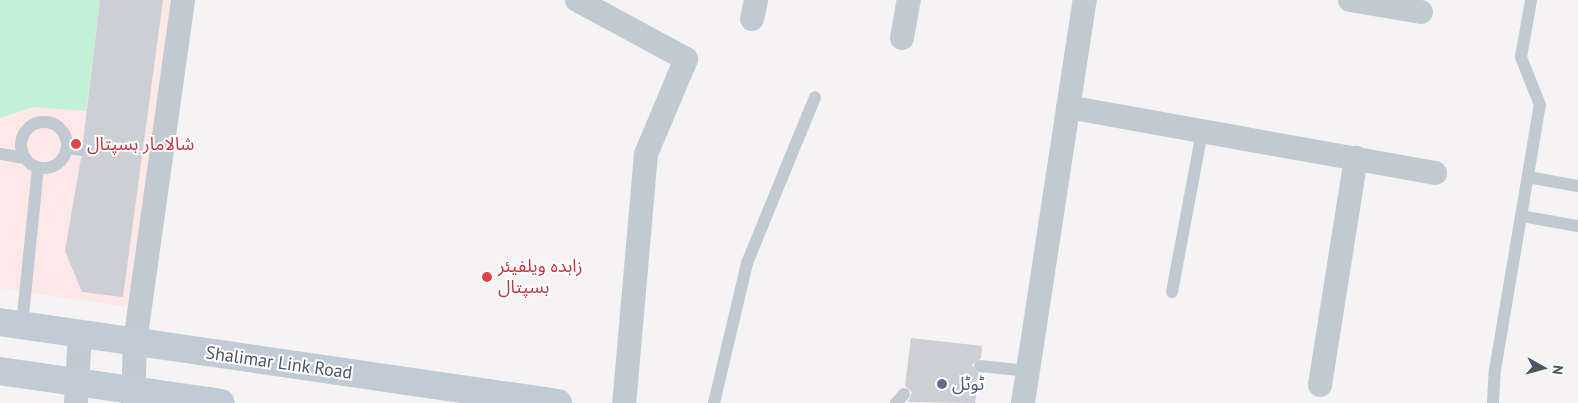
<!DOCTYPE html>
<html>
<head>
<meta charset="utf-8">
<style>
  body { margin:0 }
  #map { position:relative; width:1578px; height:403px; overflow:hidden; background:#f5f3f3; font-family:"PT Sans","Noto Sans Arabic",sans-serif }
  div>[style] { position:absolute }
  .medical>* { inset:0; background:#fce8e6 }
  .green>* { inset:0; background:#c3f1d5 }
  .building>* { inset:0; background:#cdcfd5 }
  .service>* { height:12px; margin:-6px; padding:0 6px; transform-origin:6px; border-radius:6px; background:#c1cad2 }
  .service>.ring { margin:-6px; padding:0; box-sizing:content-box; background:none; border:12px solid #c1cad2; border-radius:50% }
  .minor>* { height:24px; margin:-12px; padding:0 12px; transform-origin:12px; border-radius:12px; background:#c1cad2 }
  .secondary>* { height:28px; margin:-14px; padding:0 14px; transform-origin:14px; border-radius:14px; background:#c1cbd6 }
  .dots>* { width:14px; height:14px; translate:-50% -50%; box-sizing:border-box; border:2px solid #fff; border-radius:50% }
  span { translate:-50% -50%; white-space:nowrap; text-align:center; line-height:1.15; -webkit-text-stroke:4px #fff; paint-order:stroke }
  .health-label { font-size:18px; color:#be3a42 }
  .left { translate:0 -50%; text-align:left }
  .street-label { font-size:18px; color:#4a5661 }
  .service-label { font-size:18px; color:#4e5e75 }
  .north { position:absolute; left:1518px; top:343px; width:50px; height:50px; -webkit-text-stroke:4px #fff; paint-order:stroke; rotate:97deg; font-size:14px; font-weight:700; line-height:20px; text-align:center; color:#4a5661 }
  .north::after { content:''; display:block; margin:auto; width:18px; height:22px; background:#4a5661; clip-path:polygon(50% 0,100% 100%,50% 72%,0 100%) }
</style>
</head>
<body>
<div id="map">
  <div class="medical">
    <div style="clip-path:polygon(0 0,172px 0,129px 307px,0 288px)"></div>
  </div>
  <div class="green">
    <div style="clip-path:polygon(0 0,100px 0,86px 111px,33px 107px,0 118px)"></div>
  </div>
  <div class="building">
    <div style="clip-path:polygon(100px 0,163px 0,123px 297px,82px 292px,65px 251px,81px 158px,90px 151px,83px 142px)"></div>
    <div style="clip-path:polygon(911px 338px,982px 346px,981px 358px,972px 365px,979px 374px,975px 403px,908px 402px,912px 392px,905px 386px)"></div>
  </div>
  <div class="service">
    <div class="ring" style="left:21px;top:122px;width:34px;height:34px"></div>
    <div style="left:68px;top:148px;width:14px;rotate:8deg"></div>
    <div style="left:0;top:154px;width:24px;rotate:9deg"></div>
    <div style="left:1528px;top:177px;width:51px;rotate:10.2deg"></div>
    <div style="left:1521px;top:216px;width:58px;rotate:10deg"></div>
    <div style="left:1172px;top:292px;width:164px;rotate:-79.4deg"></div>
    <div style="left:22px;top:325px;width:158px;rotate:-84.2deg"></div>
    <div style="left:980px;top:366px;width:47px;rotate:6.1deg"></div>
    <div style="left:714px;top:403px;width:144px;rotate:-76.7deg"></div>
    <div style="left:747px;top:263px;width:179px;rotate:-67.7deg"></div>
    <div style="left:896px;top:403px;width:12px;rotate:-48deg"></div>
    <div style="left:1493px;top:403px;width:33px;rotate:-87deg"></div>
    <div style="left:1495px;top:370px;width:269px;rotate:-80.4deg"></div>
    <div style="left:1540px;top:105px;width:52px;rotate:-111.6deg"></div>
    <div style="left:1521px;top:57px;width:58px;rotate:-80deg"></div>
  </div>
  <div class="minor">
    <div style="left:577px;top:0;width:124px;rotate:28.4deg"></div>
    <div style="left:686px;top:59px;width:103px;rotate:112.8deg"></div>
    <div style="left:646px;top:154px;width:250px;rotate:95deg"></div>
    <div style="left:1350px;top:0;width:72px;rotate:9.6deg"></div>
    <div style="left:752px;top:19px;width:19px;rotate:-78deg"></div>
    <div style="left:902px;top:38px;width:39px;rotate:-80deg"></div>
    <div style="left:1068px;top:107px;width:373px;rotate:10.2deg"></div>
    <div style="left:1320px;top:385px;width:230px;rotate:-81deg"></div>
    <div style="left:76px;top:403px;width:69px;rotate:-86.7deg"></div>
    <div style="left:133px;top:403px;width:61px;rotate:-88.1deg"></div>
    <div style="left:135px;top:342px;width:345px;rotate:-82deg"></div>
    <div style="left:1023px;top:403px;width:408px;rotate:-81.3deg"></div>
  </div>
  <div class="secondary">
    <div style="left:0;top:322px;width:564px;rotate:8.26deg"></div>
    <div style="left:0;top:371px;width:223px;rotate:8.2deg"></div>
  </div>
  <div class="dots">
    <div style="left:76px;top:144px;background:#e0444e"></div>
    <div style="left:487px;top:277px;background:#e0444e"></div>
    <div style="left:942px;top:384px;background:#5c6f8a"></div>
  </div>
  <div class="health-label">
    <span class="left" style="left:87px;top:144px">شالامار ہسپتال</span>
    <span class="left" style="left:498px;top:277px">زاہدہ ویلفیئر<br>ہسپتال</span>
  </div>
  <div class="street-label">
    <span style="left:279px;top:363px;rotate:8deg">Shalimar Link Road</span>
  </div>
  <div class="service-label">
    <span class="left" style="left:952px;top:384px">ٹوٹل</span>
  </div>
  <div class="north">N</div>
</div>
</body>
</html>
